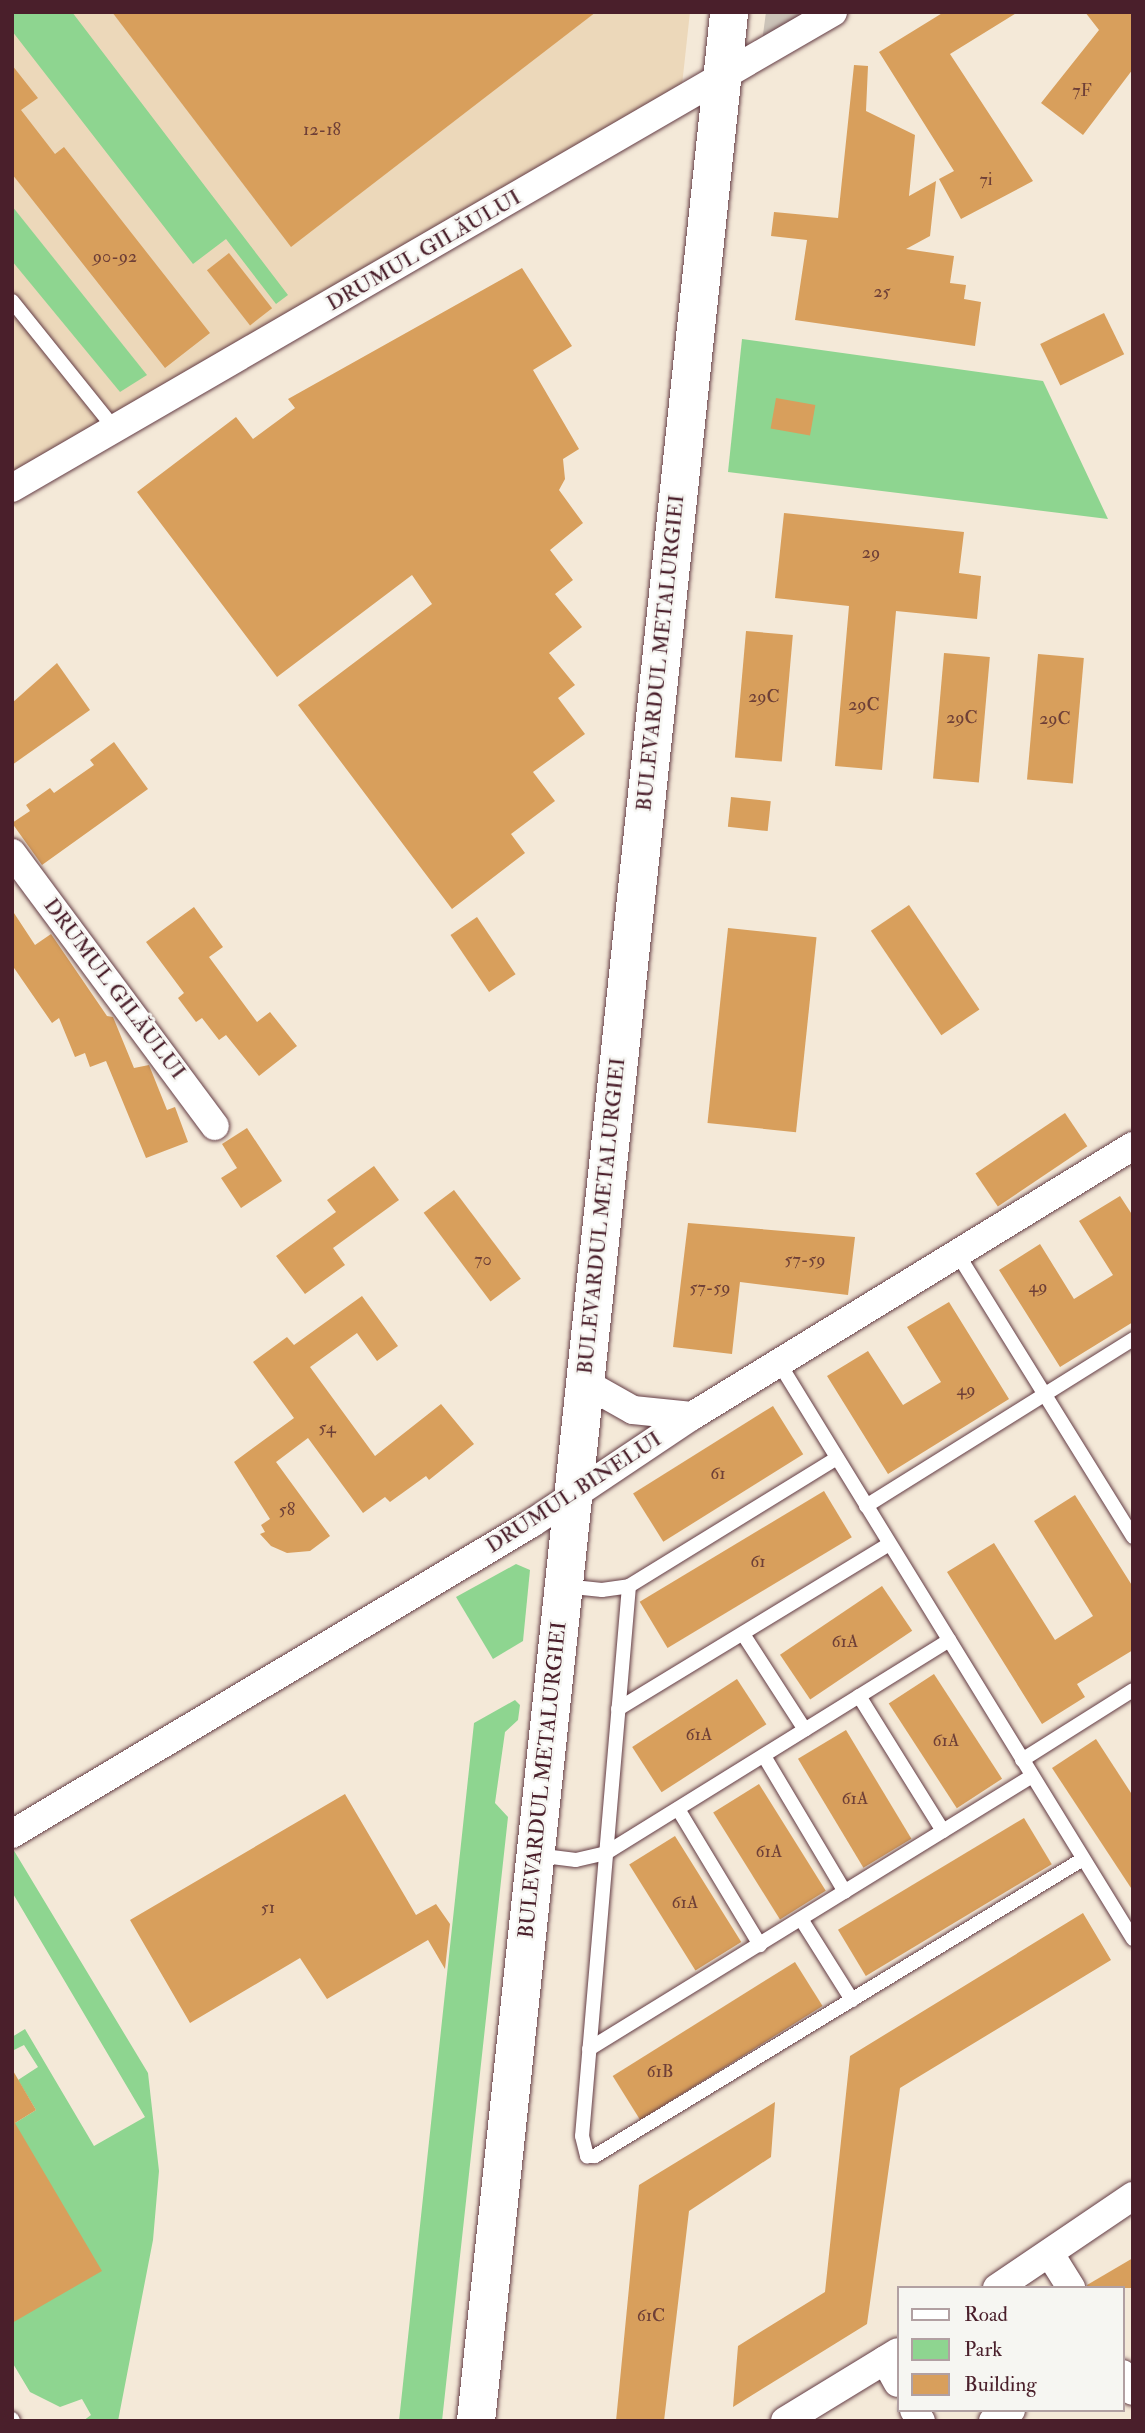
<!DOCTYPE html>
<html>
<head>
<meta charset="utf-8">
<style>
  body { margin:0 }
  #map { position:relative; width:1145px; height:2433px; overflow:hidden; background:#f4e9d8; font-family:"IM FELL Double Pica",serif }
  div>[style] { position:absolute }
  .built>* { inset:0; background:#ecd8ba }
  .industrial>* { inset:0; background:#cbc3b8 }
  .green>* { inset:0; background:#8ed590 }
  .building>* { inset:0; background:#d89f5c; transform-origin:0 0 }
  .roads { filter:drop-shadow(0 0 2px #643d45) drop-shadow(0 0 2px #643d45) }
  .lane>* { height:14px; margin:-7px; padding:0 7px; transform-origin:7px; border-radius:7px; background:#fff }
  .street>* { height:28px; margin:-14px; padding:0 14px; transform-origin:14px; border-radius:14px; background:#fff }
  .secondary>* { height:38px; margin:-19px; padding:0 19px; transform-origin:19px; border-radius:19px; background:#fff }
  span { translate:-50% -50%; white-space:nowrap; text-align:center; line-height:1.15; -webkit-text-stroke:5px #f6f6f2; paint-order:stroke }
  .number-label { font-size:18px; color:#6e3f37 }
  .number-label span { -webkit-text-stroke-width:0 }
  .street-label { font-size:21px; color:#4a1f2b }
  .frame { position:absolute; inset:0; border:14px solid #4a1f2b; pointer-events:none }
  .legend { position:absolute; left:897px; top:2286px; width:228px; height:126px; box-sizing:border-box; background:#f6f6f2; border:2px solid #b1a0a2; margin:0; padding:9px 12px; list-style:none; font-size:21px; color:#4a1f2b }
  .legend li { display:flex; align-items:center; gap:14px; height:35px }
  .legend b { width:35px; border:2px solid #b1a0a2 }
</style>
</head>
<body>
<div id="map">
  <div class="built">
    <div style="clip-path:polygon(12px 12px,690px 12px,682px 85px,12px 472px)"></div>
  </div>
  <div class="industrial">
    <div style="clip-path:polygon(766px 12px,810px 12px,762px 42px)"></div>
  </div>
  <div class="green">
    <div style="clip-path:polygon(12px 12px,72px 12px,288px 295px,276px 304px,226px 239px,193px 264px,12px 31px)"></div>
    <div style="clip-path:polygon(12px 206px,147px 375px,120px 392px,12px 261px)"></div>
    <div style="clip-path:polygon(742px 339px,1043px 381px,1108px 519px,728px 472px)"></div>
    <div style="clip-path:polygon(516px 1564px,530px 1570px,523px 1641px,493px 1659px,456px 1597px)"></div>
    <div style="clip-path:polygon(515px 1700px,520px 1705px,518px 1720px,505px 1732px,495px 1803px,508px 1817px,442px 2421px,399px 2421px,474px 1723px)"></div>
    <div style="clip-path:polygon(13px 1849px,148px 2073px,159px 2171px,153px 2240px,118px 2421px,83px 2421px,91px 2415px,82px 2399px,60px 2407px,30px 2392px,12px 2362px,15px 2123px,36px 2110px,18px 2080px,38px 2067px,24px 2045px,12px 2051px,12px 2037px,25px 2029px,94px 2146px,145px 2117px,12px 1892px)"></div>
  </div>
  <div class="building">
    <div style="clip-path:polygon(112px 12px,596px 12px,291px 247px)"></div>
    <div style="clip-path:polygon(944px 12px,1018px 12px,950px 54px,1033px 181px,961px 219px,939px 179px,954px 171px,879px 52px)"></div>
    <div style="clip-path:polygon(1085px 12px,1133px 12px,1133px 69px,1083px 135px,1041px 103px,1099px 30px)"></div>
    <div style="clip-path:polygon(12px 65px,38px 98px,21px 110px,55px 154px,64px 147px,210px 333px,165px 368px,12px 174px)"></div>
    <div style="clip-path:polygon(854px 65px,868px 66px,866px 111px,915px 135px,909px 196px,936px 181px,930px 236px,906px 249px,954px 256px,950px 283px,966px 285px,964px 299px,981px 302px,975px 346px,795px 320px,807px 240px,771px 236px,774px 212px,838px 218px)"></div>
    <div style="left:229px;top:253px;width:70px;height:28px;rotate:52deg"></div>
    <div style="clip-path:polygon(522px 268px,572px 346px,533px 370px,579px 449px,563px 459px,565px 479px,559px 490px,583px 523px,550px 550px,573px 580px,555px 594px,582px 627px,549px 653px,575px 685px,558px 698px,585px 734px,533px 772px,555px 801px,511px 834px,525px 853px,452px 909px,298px 705px,432px 604px,412px 575px,277px 677px,137px 492px,236px 417px,253px 439px,295px 408px,288px 399px)"></div>
    <div style="left:1104px;top:313px;width:46px;height:71px;rotate:64deg"></div>
    <div style="left:776px;top:398px;width:40px;height:31px;rotate:10deg"></div>
    <div style="clip-path:polygon(784px 513px,964px 532px,959px 573px,981px 576px,977px 619px,896px 611px,882px 770px,835px 766px,849px 606px,775px 598px)"></div>
    <div style="left:746px;top:631px;width:47px;height:127px;rotate:5deg"></div>
    <div style="left:944px;top:653px;width:46px;height:126px;rotate:5deg"></div>
    <div style="left:1038px;top:654px;width:46px;height:126px;rotate:5deg"></div>
    <div style="clip-path:polygon(57px 663px,90px 710px,12px 765px,12px 703px)"></div>
    <div style="clip-path:polygon(114px 742px,148px 789px,42px 865px,12px 823px,30px 811px,26px 805px,50px 788px,54px 793px,94px 765px,90px 760px)"></div>
    <div style="left:731px;top:797px;width:40px;height:30px;rotate:6deg"></div>
    <div style="left:909px;top:905px;width:126px;height:46px;rotate:56deg"></div>
    <div style="clip-path:polygon(194px 907px,223px 947px,209px 957px,257px 1022px,270px 1012px,297px 1046px,259px 1076px,226px 1035px,219px 1040px,202px 1018px,196px 1022px,178px 998px,184px 993px,146px 942px)"></div>
    <div style="clip-path:polygon(12px 910px,35px 945px,51px 934px,107px 1016px,113px 1017px,134px 1068px,149px 1065px,167px 1110px,175px 1107px,188px 1142px,146px 1158px,106px 1061px,90px 1067px,85px 1053px,75px 1057px,59px 1018px,52px 1023px,12px 965px)"></div>
    <div style="left:477px;top:917px;width:69px;height:32px;rotate:56deg"></div>
    <div style="left:728px;top:928px;width:89px;height:196px;rotate:6deg"></div>
    <div style="left:1065px;top:1113px;width:40px;height:108px;rotate:56deg"></div>
    <div style="clip-path:polygon(247px 1128px,282px 1181px,241px 1208px,221px 1178px,237px 1168px,222px 1144px)"></div>
    <div style="clip-path:polygon(374px 1166px,399px 1200px,333px 1248px,345px 1265px,305px 1294px,276px 1256px,336px 1212px,327px 1200px)"></div>
    <div style="left:454px;top:1190px;width:111px;height:38px;rotate:53deg"></div>
    <div style="clip-path:polygon(1120px 1196px,1133px 1216px,1133px 1322px,1060px 1367px,999px 1270px,1040px 1244px,1074px 1299px,1113px 1275px,1079px 1221px)"></div>
    <div style="clip-path:polygon(688px 1223px,855px 1237px,848px 1295px,740px 1282px,732px 1354px,673px 1347px)"></div>
    <div style="clip-path:polygon(362px 1296px,398px 1346px,377px 1361px,357px 1333px,310px 1367px,375px 1456px,441px 1404px,474px 1444px,429px 1480px,426px 1476px,390px 1502px,385px 1497px,363px 1513px,308px 1438px,276px 1462px,330px 1536px,310px 1551px,287px 1553px,271px 1546px,260px 1534px,265px 1532px,261px 1525px,270px 1519px,234px 1462px,294px 1418px,253px 1362px,287px 1337px,294px 1345px)"></div>
    <div style="clip-path:polygon(949px 1302px,1009px 1399px,888px 1474px,827px 1376px,868px 1351px,903px 1405px,941px 1382px,907px 1327px)"></div>
    <div style="left:773px;top:1406px;width:57px;height:165px;rotate:58deg"></div>
    <div style="left:824px;top:1491px;width:54px;height:215px;rotate:59deg"></div>
    <div style="clip-path:polygon(1075px 1495px,1133px 1587px,1133px 1650px,1077px 1684px,1085px 1697px,1042px 1724px,947px 1572px,994px 1543px,1055px 1640px,1093px 1616px,1034px 1521px)"></div>
    <div style="left:882px;top:1586px;width:54px;height:123px;rotate:56deg"></div>
    <div style="left:934px;top:1674px;width:125px;height:54px;rotate:57deg"></div>
    <div style="left:737px;top:1679px;width:54px;height:125px;rotate:57deg"></div>
    <div style="left:846px;top:1730px;width:127px;height:56px;rotate:59deg"></div>
    <div style="clip-path:polygon(1096px 1739px,1133px 1796px,1133px 1891px,1052px 1768px)"></div>
    <div style="left:759px;top:1784px;width:126px;height:54px;rotate:58deg"></div>
    <div style="clip-path:polygon(345px 1794px,416px 1915px,436px 1904px,450px 1924px,445px 1969px,428px 1940px,327px 1999px,300px 1958px,190px 2023px,130px 1920px)"></div>
    <div style="left:1024px;top:1818px;width:54px;height:217px;rotate:59deg"></div>
    <div style="left:675px;top:1836px;width:125px;height:54px;rotate:58deg"></div>
    <div style="clip-path:polygon(1083px 1913px,1111px 1960px,900px 2088px,867px 2324px,733px 2407px,738px 2346px,825px 2292px,850px 2056px)"></div>
    <div style="left:795px;top:1962px;width:52px;height:215px;rotate:58deg"></div>
    <div style="clip-path:polygon(12px 2069px,36px 2110px,15px 2123px,102px 2271px,12px 2323px)"></div>
    <div style="clip-path:polygon(775px 2102px,771px 2157px,689px 2211px,664px 2421px,616px 2421px,639px 2185px)"></div>
    <div style="clip-path:polygon(1133px 2258px,1133px 2288px,1088px 2288px,1087px 2285px)"></div>
  </div>
  <div class="roads">
    <div class="lane">
      <div style="left:12px;top:301px;width:164px;rotate:51.2deg"></div>
      <div style="left:957px;top:1253px;width:334px;rotate:58.2deg"></div>
      <div style="left:779px;top:1363px;width:676px;rotate:58.43deg"></div>
      <div style="left:866px;top:1506px;width:315px;rotate:-32deg"></div>
      <div style="left:564px;top:1586px;width:38px;rotate:6deg"></div>
      <div style="left:602px;top:1590px;width:27px;rotate:-8deg"></div>
      <div style="left:629px;top:1586px;width:244px;rotate:-31.6deg"></div>
      <div style="left:629px;top:1586px;width:552px;rotate:94.88deg"></div>
      <div style="left:582px;top:2136px;width:21px;rotate:76deg"></div>
      <div style="left:587px;top:2156px;width:8px"></div>
      <div style="left:595px;top:2156px;width:571px;rotate:-31.32deg"></div>
      <div style="left:743px;top:1634px;width:114px;rotate:57.1deg"></div>
      <div style="left:859px;top:1696px;width:159px;rotate:58.1deg"></div>
      <div style="left:618px;top:1709px;width:317px;rotate:-31.3deg"></div>
      <div style="left:764px;top:1756px;width:158px;rotate:59.2deg"></div>
      <div style="left:1022px;top:1760px;width:131px;rotate:-32.2deg"></div>
      <div style="left:678px;top:1809px;width:159px;rotate:58.9deg"></div>
      <div style="left:536px;top:1855px;width:40px;rotate:7.1deg"></div>
      <div style="left:576px;top:1860px;width:31px;rotate:-13deg"></div>
      <div style="left:606px;top:1853px;width:404px;rotate:-31.8deg"></div>
      <div style="left:801px;top:1919px;width:96px;rotate:57.8deg"></div>
      <div style="left:589px;top:2049px;width:520px;rotate:-31.64deg"></div>
      <div style="left:12px;top:2419px;width:2px;rotate:63deg"></div>
    </div>
    <div class="street">
      <div style="left:12px;top:488px;width:949px;rotate:-30.1deg"></div>
      <div style="left:12px;top:853px;width:340px;rotate:53.4deg"></div>
      <div style="left:585px;top:1383px;width:55px;rotate:29.4deg"></div>
      <div style="left:633px;top:1410px;width:59px;rotate:5.8deg"></div>
      <div style="left:12px;top:1834px;width:606px;rotate:-30.88deg"></div>
      <div style="left:532px;top:1523px;width:192px;rotate:-33.8deg"></div>
      <div style="left:692px;top:1416px;width:517px;rotate:-31.48deg"></div>
      <div style="left:1050px;top:2254px;width:40px;rotate:58deg"></div>
      <div style="left:997px;top:2288px;width:164px;rotate:-34.1deg"></div>
      <div style="left:885px;top:2360px;width:26px;rotate:61deg"></div>
      <div style="left:1122px;top:2374px;width:20px;rotate:57deg"></div>
      <div style="left:914px;top:2410px;width:13px;rotate:58deg"></div>
      <div style="left:785px;top:2421px;width:132px;rotate:-31.4deg"></div>
      <div style="left:993px;top:2421px;width:21px;rotate:-31deg"></div>
    </div>
    <div class="secondary">
      <div style="left:476px;top:2421px;width:2422px;rotate:-84deg"></div>
    </div>
  </div>
  <div class="number-label">
    <span style="left:1082px;top:91px">7F</span>
    <span style="left:322px;top:130px">12-18</span>
    <span style="left:986px;top:180px">7i</span>
    <span style="left:115px;top:257px">90-92</span>
    <span style="left:882px;top:292px">25</span>
    <span style="left:871px;top:553px">29</span>
    <span style="left:764px;top:697px">29C</span>
    <span style="left:864px;top:705px">29C</span>
    <span style="left:962px;top:718px">29C</span>
    <span style="left:1055px;top:719px">29C</span>
    <span style="left:483px;top:1260px">70</span>
    <span style="left:805px;top:1260px">57-59</span>
    <span style="left:1038px;top:1287px">49</span>
    <span style="left:710px;top:1288px">57-59</span>
    <span style="left:966px;top:1390px">49</span>
    <span style="left:327px;top:1428px">54</span>
    <span style="left:718px;top:1474px">61</span>
    <span style="left:287px;top:1510px">58</span>
    <span style="left:758px;top:1562px">61</span>
    <span style="left:845px;top:1642px">61A</span>
    <span style="left:699px;top:1735px">61A</span>
    <span style="left:946px;top:1741px">61A</span>
    <span style="left:855px;top:1799px">61A</span>
    <span style="left:769px;top:1852px">61A</span>
    <span style="left:685px;top:1903px">61A</span>
    <span style="left:268px;top:1908px">51</span>
    <span style="left:660px;top:2072px">61B</span>
    <span style="left:651px;top:2316px">61C</span>
  </div>
  <div class="street-label">
    <span style="left:424px;top:251px;rotate:-30deg">DRUMUL GILĂULUI</span>
    <span style="left:661px;top:653px;rotate:-84deg">BULEVARDUL METALURGIEI</span>
    <span style="left:114px;top:989px;rotate:53deg">DRUMUL GILĂULUI</span>
    <span style="left:602px;top:1216px;rotate:-84deg">BULEVARDUL METALURGIEI</span>
    <span style="left:574px;top:1493px;rotate:-33deg">DRUMUL BINELUI</span>
    <span style="left:543px;top:1780px;rotate:-84deg">BULEVARDUL METALURGIEI</span>
  </div>
  <div class="frame"></div>
  <ul class="legend">
  <li><b style="height:9px;background:#fff"></b>Road</li>
  <li><b style="height:19px;background:#8ed590"></b>Park</li>
  <li><b style="height:19px;background:#d89f5c"></b>Building</li>
  </ul>
</div>
</body>
</html>
